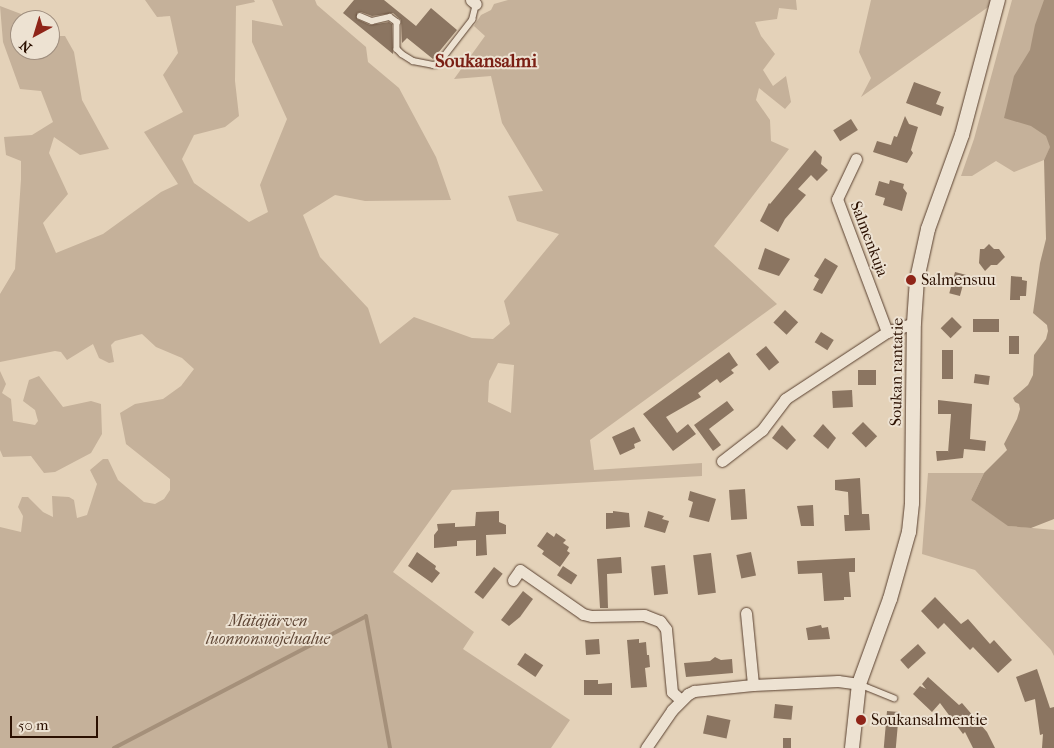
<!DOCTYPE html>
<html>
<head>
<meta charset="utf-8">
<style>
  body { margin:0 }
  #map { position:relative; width:1054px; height:748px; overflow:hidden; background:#e4d2b9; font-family:"IM FELL French Canon",serif }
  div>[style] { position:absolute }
  .green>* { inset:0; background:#c5b19a }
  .water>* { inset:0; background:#a5907a }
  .stream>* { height:4px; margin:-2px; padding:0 2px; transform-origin:2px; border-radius:2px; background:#a5907a }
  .building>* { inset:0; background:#8b7561; transform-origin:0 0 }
  .roads { filter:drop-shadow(0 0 1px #59402f) drop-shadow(0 0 1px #59402f) }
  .service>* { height:5.5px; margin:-2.75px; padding:0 2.75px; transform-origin:2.75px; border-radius:2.75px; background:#ede2d2 }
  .minor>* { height:11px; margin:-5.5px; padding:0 5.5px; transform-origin:5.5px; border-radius:5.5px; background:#ede2d2 }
  .tertiary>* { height:14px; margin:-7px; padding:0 7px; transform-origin:7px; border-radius:7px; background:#ede2d2 }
  .dots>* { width:14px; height:14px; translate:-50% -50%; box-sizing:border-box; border:2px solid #ede2d2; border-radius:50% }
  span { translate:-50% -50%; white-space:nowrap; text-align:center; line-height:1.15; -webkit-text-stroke:4px #ede2d2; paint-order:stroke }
  .street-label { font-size:16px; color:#2b1001 }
  .poi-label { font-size:16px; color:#2b1001 }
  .left { translate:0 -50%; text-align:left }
  .park-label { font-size:16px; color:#614837; font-style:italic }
  .quarter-label { font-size:19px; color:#7a1f14; font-weight:700 }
  .north { position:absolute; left:10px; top:10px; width:50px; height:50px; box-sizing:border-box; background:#ede2d2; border:1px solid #9f8e7e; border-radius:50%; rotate:219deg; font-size:14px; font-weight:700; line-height:20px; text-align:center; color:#2b1001 }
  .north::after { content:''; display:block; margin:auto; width:18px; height:22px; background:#8f2418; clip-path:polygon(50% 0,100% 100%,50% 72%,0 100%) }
  .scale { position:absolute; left:10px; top:716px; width:88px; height:22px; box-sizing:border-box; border:2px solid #2b1001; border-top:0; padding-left:6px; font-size:15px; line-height:18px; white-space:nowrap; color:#2b1001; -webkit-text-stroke:4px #ede2d2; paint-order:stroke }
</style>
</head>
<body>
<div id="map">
  <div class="green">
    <div style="clip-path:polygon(evenodd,145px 0,254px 0,255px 2px,236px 6px,235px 81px,239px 116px,225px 127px,194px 135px,182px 159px,194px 183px,249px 222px,268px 212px,260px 185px,287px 119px,252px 42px,252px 20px,283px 26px,272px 0,315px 0,317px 5px,366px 47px,368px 62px,399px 88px,436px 157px,451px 200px,365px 201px,335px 195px,303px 215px,320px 257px,368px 308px,380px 344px,414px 317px,472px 338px,493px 339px,510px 324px,504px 301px,559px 234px,517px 221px,508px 196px,543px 191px,502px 123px,491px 76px,454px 79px,485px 36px,474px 26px,481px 15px,491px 10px,494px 4px,508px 0,796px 0,797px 10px,779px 8px,777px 19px,755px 22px,761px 36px,775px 54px,763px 70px,773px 86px,786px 76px,791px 102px,785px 109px,759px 88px,756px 100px,770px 120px,771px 141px,789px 149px,714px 246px,777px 304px,590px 440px,594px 470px,702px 463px,702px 476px,452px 490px,393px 572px,474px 632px,463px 649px,570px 720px,551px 748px,0 748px,0 527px,21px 532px,23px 516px,18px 507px,22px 497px,28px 497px,43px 512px,53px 517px,52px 496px,69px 497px,74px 500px,77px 518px,87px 515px,97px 484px,90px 470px,103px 459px,108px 459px,118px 480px,144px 502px,155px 504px,164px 499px,170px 490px,170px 479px,126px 444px,120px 413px,135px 404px,163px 399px,181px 386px,194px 369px,182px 358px,156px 347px,142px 334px,115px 341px,111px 345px,114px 362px,109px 363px,99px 358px,93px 344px,67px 360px,61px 352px,55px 351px,0 362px,0 294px,15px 269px,21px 179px,21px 161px,6px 155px,4px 137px,32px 135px,53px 122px,41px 91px,20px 89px,3px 42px,0 6px,37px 20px,20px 20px,20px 50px,50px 50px,50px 36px,65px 36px,74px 52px,82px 100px,109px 149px,80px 155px,54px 137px,49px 153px,68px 194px,43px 223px,56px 253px,103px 234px,161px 192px,178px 184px,144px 132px,183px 112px,163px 75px,178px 53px,170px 16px,157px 17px,145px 0,498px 363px,514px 365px,511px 413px,488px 402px,489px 381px,498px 363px)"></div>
    <div style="clip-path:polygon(871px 0,992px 0,991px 5px,861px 97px,871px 78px,859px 52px)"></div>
    <div style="clip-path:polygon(1012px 0,1054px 0,1054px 153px,1050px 148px,1044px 160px,1014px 172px,996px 161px,972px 176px,961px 176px,974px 139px)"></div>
    <div style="clip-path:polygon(0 371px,6px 384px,2px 393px,11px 399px,13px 421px,35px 425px,38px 421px,35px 410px,23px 401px,29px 380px,39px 376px,63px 407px,91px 401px,101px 404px,102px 434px,91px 453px,55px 472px,44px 473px,31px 456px,3px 457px,0 450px)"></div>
    <div style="clip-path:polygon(928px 473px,984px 473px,971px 500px,1009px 526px,1054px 530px,1054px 656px,1051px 650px,975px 570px,922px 554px)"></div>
  </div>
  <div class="water">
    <div style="clip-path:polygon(1044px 0,1054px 0,1054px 519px,1031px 528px,1008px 526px,971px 500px,984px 473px,1007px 450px,1004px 444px,1017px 419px,1020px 409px,1019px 404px,1015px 402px,1013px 398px,1028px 385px,1033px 375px,1034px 355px,1046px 339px,1048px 331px,1047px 325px,1033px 313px,1040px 263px,1046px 239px,1044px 160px,1050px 147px,1046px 136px,1031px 126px,1004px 118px,1014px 76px,1030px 50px,1035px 25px)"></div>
  </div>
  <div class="stream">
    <div style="left:114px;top:748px;width:284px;rotate:-27.6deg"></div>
    <div style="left:366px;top:616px;width:134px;rotate:79.7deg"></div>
  </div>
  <div class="building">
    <div style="clip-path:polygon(354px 0,384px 0,416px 26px,431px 8px,457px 30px,433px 59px,407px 38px,402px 43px,401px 20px,393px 13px,372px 16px,361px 12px,357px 13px,357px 19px,370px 25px,389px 22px,392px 24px,393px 54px,343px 13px)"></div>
    <div style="clip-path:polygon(914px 82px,941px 92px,936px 104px,944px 107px,941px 116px,906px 103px)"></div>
    <div style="clip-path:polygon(905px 116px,909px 124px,918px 127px,911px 150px,913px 153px,907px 163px,873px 152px,877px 141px,891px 145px,894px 136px,897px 137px)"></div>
    <div style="left:851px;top:119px;width:13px;height:21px;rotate:58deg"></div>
    <div style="clip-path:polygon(815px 150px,822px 157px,821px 164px,828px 170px,817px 181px,811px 175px,798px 189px,806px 195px,785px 219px,778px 232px,760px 221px,769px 203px,770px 204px)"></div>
    <div style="clip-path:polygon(890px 180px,904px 184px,903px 188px,907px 193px,902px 211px,883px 205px,885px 198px,875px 195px,879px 181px,889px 184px)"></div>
    <div style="clip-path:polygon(989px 244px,994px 249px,999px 249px,1005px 257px,997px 265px,991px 265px,985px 271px,979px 263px,980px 249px,984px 249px)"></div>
    <div style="clip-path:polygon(765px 248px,790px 259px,779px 276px,758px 269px)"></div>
    <div style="clip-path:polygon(825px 258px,838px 266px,822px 294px,813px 290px,819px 279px,814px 276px)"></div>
    <div style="left:955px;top:272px;width:11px;height:22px;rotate:15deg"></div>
    <div style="clip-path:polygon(1011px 276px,1022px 277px,1022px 280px,1027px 281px,1026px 296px,1020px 296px,1020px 300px,1010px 300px)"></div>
    <div style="left:785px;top:310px;width:18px;height:17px;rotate:43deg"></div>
    <div style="left:952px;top:317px;width:14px;height:16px;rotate:45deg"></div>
    <div style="left:973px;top:319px;width:26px;height:13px"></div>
    <div style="left:821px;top:332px;width:15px;height:12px;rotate:32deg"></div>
    <div style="left:1009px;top:336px;width:10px;height:18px"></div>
    <div style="left:766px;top:346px;width:21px;height:13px;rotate:51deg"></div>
    <div style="left:942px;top:350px;width:11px;height:29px"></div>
    <div style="clip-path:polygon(729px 352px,738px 365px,731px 370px,734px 373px,720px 383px,717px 379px,698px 393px,701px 397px,666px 417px,677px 433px,688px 424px,696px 434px,673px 451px,643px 414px)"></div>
    <div style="left:858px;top:370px;width:18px;height:15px"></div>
    <div style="left:975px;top:374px;width:15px;height:9px;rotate:8deg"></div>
    <div style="left:852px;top:390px;width:17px;height:20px;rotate:87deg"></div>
    <div style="clip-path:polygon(938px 400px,972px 404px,970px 439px,986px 441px,985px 451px,964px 449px,963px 458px,937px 461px,936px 451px,948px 451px,948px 453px,951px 414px,938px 414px)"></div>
    <div style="clip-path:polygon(727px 401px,734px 410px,709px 429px,721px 445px,713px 451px,694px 425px)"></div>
    <div style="left:863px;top:422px;width:20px;height:16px;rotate:45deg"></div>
    <div style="clip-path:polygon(823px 424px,836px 438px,828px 449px,813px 436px)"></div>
    <div style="clip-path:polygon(782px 425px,796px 440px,787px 450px,772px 438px)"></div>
    <div style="clip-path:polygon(634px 427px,641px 441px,634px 444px,635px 448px,620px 455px,612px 437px)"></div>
    <div style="clip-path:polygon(860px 478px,862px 514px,869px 514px,870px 530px,845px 531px,844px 515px,849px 515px,848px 492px,835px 490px,835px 480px)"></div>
    <div style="left:745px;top:489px;width:30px;height:16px;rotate:86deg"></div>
    <div style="clip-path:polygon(690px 491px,716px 499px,709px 522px,689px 517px,693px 502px,688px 500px)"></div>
    <div style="clip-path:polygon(813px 505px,814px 526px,801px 526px,797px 506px)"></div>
    <div style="clip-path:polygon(499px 511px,499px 522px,506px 525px,506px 534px,486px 535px,487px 555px,476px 556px,476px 540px,457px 541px,457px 546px,434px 548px,434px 535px,438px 530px,437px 524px,455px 523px,455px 527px,475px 526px,476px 512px)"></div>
    <div style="clip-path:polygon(613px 511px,629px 513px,630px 527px,606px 529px,606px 513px,613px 513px)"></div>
    <div style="clip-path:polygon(648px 511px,664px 516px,662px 519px,669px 521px,665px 533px,644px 527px)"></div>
    <div style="clip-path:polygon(547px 532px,554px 537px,556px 533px,566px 540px,563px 543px,569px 547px,567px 551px,570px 553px,560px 567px,542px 554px,544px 551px,537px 546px)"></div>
    <div style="clip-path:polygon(417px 552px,436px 566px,435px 569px,440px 573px,432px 583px,408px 566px)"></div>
    <div style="left:751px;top:552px;width:24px;height:15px;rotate:78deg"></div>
    <div style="left:711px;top:553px;width:40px;height:18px;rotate:83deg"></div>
    <div style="clip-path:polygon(621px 557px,622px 573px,607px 574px,608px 608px,600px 608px,597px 559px)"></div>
    <div style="clip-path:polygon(855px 558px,855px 572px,849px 572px,851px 597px,844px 597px,844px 600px,824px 601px,822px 573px,798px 574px,797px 561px)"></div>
    <div style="left:665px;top:565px;width:29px;height:14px;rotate:84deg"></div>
    <div style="left:563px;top:566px;width:17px;height:11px;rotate:33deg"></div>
    <div style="left:494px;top:567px;width:11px;height:32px;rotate:38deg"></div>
    <div style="clip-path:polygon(523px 591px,533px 599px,520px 617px,509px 626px,501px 620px)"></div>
    <div style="clip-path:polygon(935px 597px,961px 624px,968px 619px,990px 644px,994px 640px,1012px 660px,998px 673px,973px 647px,970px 650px,944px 623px,938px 629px,921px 611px)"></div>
    <div style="clip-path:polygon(821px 625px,822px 628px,828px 627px,830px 639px,808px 640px,806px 628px)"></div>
    <div style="left:599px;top:639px;width:15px;height:14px;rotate:86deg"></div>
    <div style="clip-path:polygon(639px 639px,639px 643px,646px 642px,647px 655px,649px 655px,650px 667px,645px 668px,647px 687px,631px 688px,627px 640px)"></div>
    <div style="left:918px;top:644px;width:12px;height:24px;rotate:48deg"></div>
    <div style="left:525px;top:653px;width:22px;height:14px;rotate:34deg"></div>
    <div style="clip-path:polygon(715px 657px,721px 660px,732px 659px,733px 673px,686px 677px,684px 663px,710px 661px)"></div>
    <div style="clip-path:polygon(1037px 669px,1050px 708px,1054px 707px,1054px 748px,1042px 748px,1043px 734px,1040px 735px,1035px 699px,1025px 702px,1016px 677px)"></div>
    <div style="clip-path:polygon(928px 677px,959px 705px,962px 703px,987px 732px,995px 748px,973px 748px,965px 732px,963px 734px,940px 703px,932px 712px,913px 694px,920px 686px,926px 689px,922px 684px)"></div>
    <div style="clip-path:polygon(584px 680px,598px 680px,598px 684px,612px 683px,612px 695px,584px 695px)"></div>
    <div style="left:775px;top:704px;width:18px;height:14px;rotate:6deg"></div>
    <div style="left:887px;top:711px;width:12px;height:37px;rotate:5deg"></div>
    <div style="left:707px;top:715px;width:24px;height:19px;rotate:12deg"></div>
    <div style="left:783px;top:738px;width:8px;height:10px"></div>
  </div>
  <div class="roads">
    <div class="service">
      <div style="left:360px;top:16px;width:13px;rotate:23deg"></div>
      <div style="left:372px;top:21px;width:18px;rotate:-13deg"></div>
      <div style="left:390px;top:17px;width:9px;rotate:36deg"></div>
      <div style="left:397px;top:22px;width:27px;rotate:90deg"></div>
      <div style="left:397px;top:49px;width:7px;rotate:45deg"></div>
      <div style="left:402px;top:54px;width:13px;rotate:32deg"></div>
      <div style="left:413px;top:61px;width:20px;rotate:11deg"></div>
      <div style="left:433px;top:65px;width:5px;rotate:-11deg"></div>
      <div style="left:438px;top:64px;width:56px;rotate:-52.3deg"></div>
      <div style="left:472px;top:20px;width:16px;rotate:-76deg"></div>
      <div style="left:859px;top:684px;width:38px;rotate:22deg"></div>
    </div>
    <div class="minor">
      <div style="left:471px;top:0;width:6px;rotate:39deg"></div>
      <div style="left:856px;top:159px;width:44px;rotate:115.4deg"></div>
      <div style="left:837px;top:199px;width:142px;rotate:69.4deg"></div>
      <div style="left:722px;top:461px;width:51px;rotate:-37.8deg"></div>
      <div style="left:762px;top:430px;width:39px;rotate:-53deg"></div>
      <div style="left:785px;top:399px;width:122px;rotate:-33.3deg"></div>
      <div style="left:887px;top:332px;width:28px;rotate:-18deg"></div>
      <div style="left:513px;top:580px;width:12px;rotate:-55deg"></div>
      <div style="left:520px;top:570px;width:77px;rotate:34.9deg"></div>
      <div style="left:583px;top:614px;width:9px;rotate:13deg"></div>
      <div style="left:592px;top:616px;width:52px;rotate:-1.1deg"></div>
      <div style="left:644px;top:615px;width:17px;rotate:21deg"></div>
      <div style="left:660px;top:621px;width:10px;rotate:53deg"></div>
      <div style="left:666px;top:629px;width:63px;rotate:84.6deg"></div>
      <div style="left:672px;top:692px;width:12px;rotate:42deg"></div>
      <div style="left:746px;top:613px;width:72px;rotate:84.4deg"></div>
      <div style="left:646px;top:748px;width:46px;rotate:-55.6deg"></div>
      <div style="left:672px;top:710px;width:23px;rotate:-45deg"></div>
      <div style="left:688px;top:694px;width:7px;rotate:-27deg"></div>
      <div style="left:694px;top:691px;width:59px;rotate:-5.8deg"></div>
      <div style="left:753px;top:685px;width:85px;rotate:-2.7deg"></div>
      <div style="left:838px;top:681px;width:21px;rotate:8deg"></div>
    </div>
    <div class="tertiary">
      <div style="left:852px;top:748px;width:64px;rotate:-83.8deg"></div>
      <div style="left:859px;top:684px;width:90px;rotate:-70deg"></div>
      <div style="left:890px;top:599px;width:70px;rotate:-74.2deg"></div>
      <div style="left:909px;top:532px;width:29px;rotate:-84deg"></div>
      <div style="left:912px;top:503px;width:180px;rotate:-89.4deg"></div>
      <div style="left:914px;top:323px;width:44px;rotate:-86.1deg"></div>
      <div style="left:917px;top:279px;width:51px;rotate:-77.6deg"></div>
      <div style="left:928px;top:229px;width:100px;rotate:-70.1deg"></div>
      <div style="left:962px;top:135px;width:140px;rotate:-75.1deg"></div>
    </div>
  </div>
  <div class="dots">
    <div style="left:911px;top:280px;background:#8f2418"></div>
    <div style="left:861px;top:720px;background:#8f2418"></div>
  </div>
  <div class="street-label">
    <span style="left:869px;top:239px;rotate:69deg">Salmenkuja</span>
    <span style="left:897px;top:372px;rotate:-89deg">Soukan rantatie</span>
  </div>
  <div class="poi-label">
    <span class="left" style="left:921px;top:280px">Salmensuu</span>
    <span class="left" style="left:871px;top:720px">Soukansalmentie</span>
  </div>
  <div class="park-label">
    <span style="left:268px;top:630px">Mätäjärven<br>luonnonsuojelualue</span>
  </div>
  <div class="quarter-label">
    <span style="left:486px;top:62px">Soukansalmi</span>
  </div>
  <div class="north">N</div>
  <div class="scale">50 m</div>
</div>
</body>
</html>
